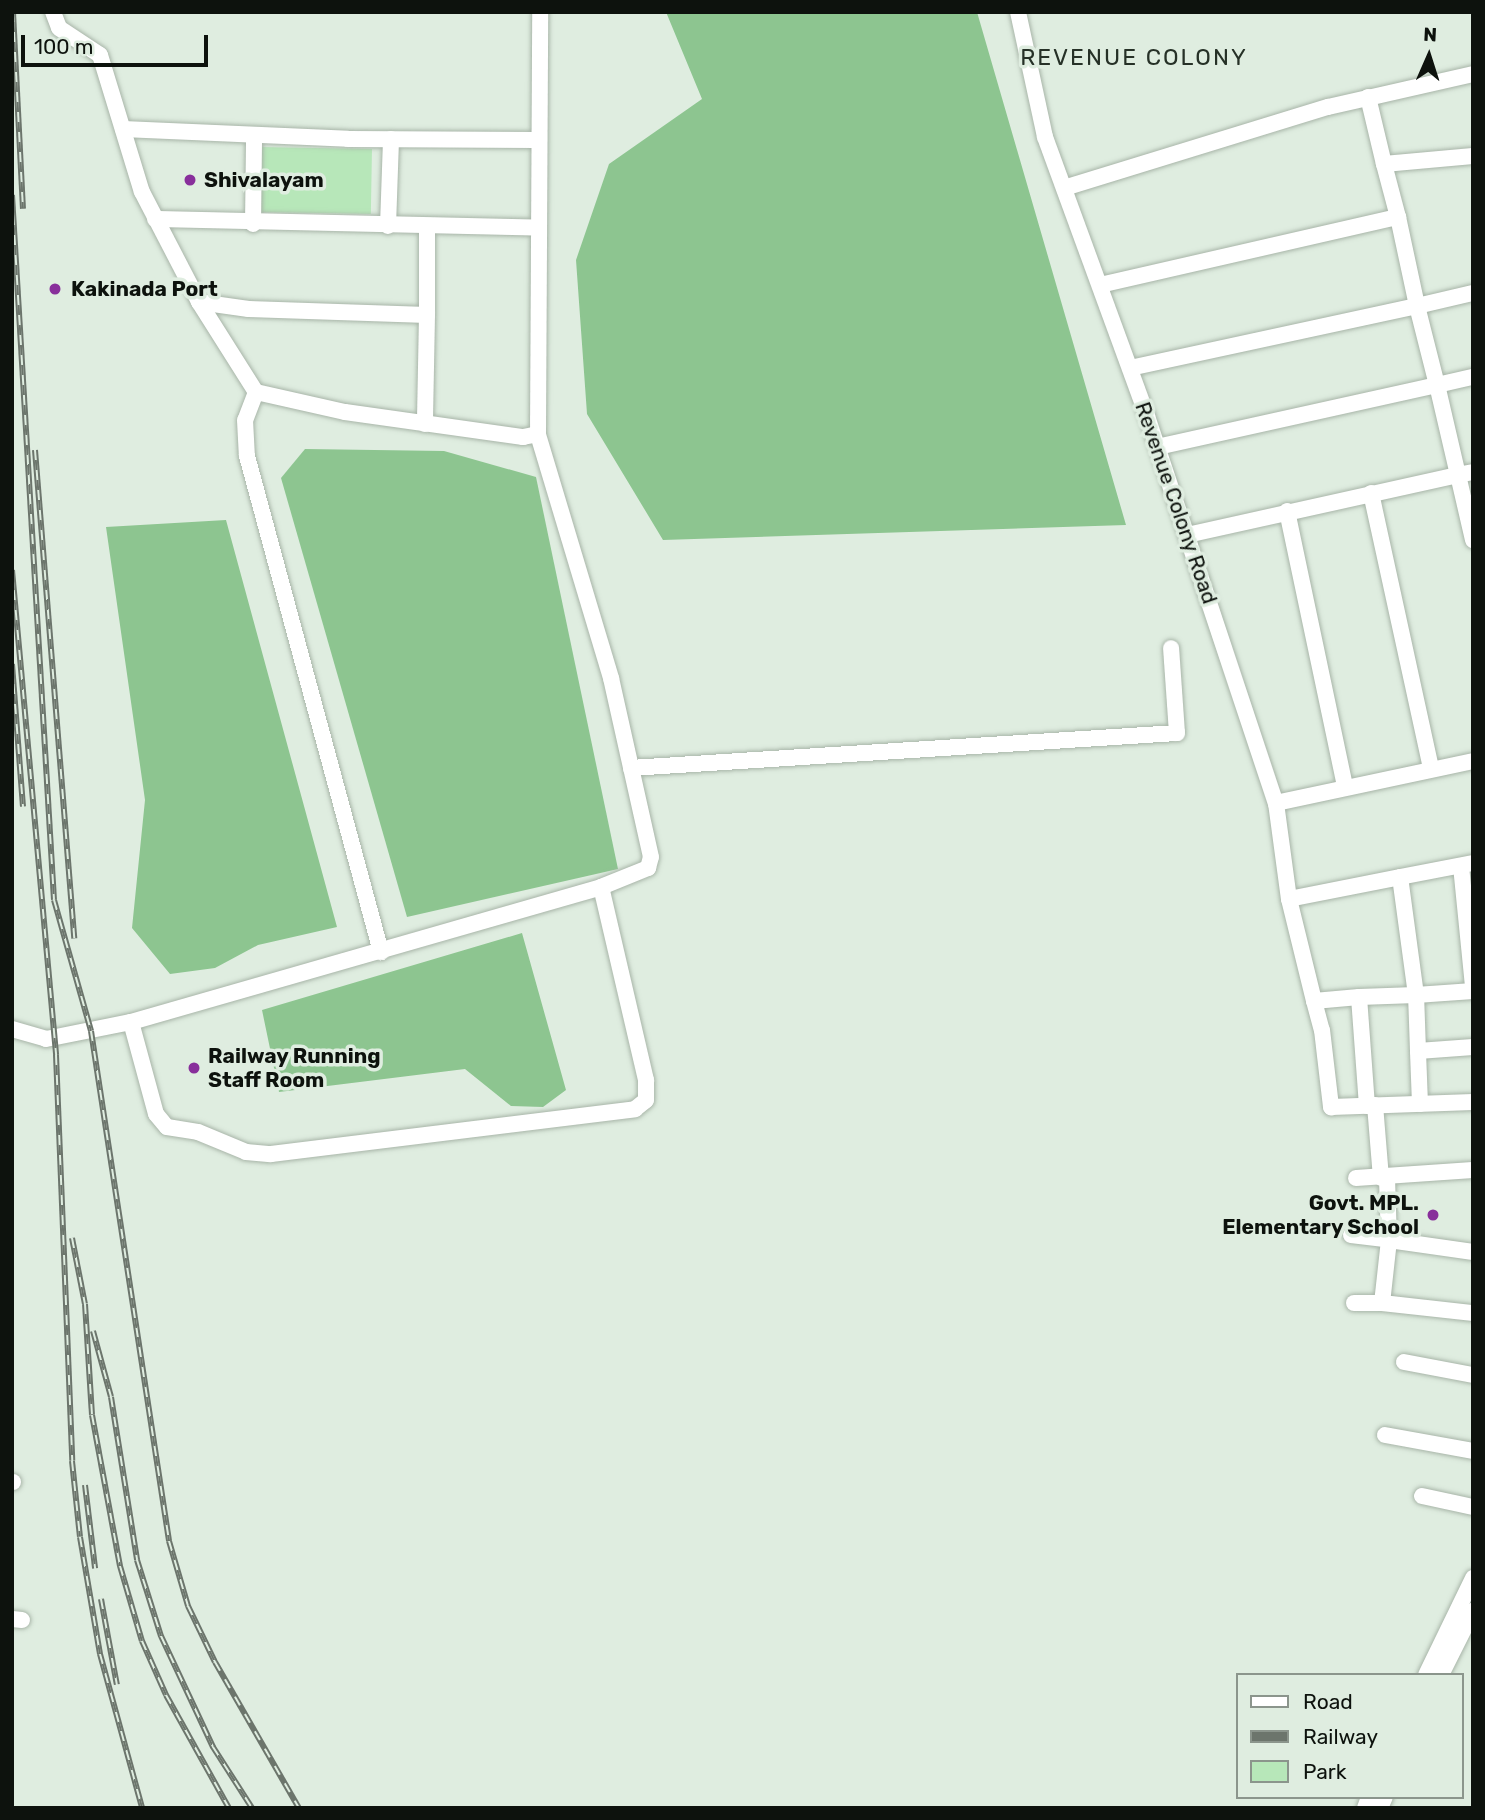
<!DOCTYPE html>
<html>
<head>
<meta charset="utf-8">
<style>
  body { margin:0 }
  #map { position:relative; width:1485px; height:1820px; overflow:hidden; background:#dfede0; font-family:Rubik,sans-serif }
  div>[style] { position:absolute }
  .green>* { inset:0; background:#b7e7b9; transform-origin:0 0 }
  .water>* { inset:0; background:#8dc590 }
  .roads { filter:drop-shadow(0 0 2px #a8b5a8) drop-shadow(0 0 2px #a8b5a8) }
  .minor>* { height:16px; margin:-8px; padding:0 8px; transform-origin:8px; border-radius:8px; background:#fff }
  .rail>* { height:6px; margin-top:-3px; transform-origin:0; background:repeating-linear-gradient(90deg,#dfede0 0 10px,#6c756c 0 20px); box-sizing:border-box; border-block:2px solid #6c756c }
  .dots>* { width:19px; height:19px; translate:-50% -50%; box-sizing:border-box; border:4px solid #dfede0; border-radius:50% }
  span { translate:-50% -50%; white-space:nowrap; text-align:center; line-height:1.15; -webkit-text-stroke:7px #dfede0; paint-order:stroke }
  .poi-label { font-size:21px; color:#0d120d; font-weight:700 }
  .left { translate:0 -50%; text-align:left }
  .right { translate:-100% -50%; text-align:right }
  .street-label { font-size:21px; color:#0d120d }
  .neighbourhood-label { font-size:23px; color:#263127; letter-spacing:2px }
  .frame { position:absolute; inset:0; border:14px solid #0d120d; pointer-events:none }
  .legend { position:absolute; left:1236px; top:1673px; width:228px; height:126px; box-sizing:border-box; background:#dfede0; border:2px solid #8b958c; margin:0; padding:9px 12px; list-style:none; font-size:21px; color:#0d120d }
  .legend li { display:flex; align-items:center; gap:14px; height:35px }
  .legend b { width:35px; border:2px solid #8b958c }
  .north { position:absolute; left:1394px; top:21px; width:70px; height:70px; -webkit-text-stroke:5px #dfede0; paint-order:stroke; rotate:3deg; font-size:19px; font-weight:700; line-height:28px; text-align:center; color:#0d120d }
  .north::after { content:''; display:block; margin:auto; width:24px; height:32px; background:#0d120d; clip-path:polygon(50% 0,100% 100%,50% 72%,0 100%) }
  .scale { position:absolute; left:21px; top:35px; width:187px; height:32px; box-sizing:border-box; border:4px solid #0d120d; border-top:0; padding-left:9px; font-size:21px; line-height:24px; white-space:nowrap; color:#0d120d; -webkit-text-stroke:5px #dfede0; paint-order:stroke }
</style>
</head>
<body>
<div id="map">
  <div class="green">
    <div style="left:260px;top:147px;width:112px;height:65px;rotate:1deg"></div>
  </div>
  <div class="water">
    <div style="clip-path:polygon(666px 12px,977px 12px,1126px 525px,663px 540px,587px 414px,576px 260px,609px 164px,702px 99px)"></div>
    <div style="clip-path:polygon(305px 449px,444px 451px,536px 477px,618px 869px,407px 917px,281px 478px)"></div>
    <div style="clip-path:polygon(226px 520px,337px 927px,258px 945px,215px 968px,170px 974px,132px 928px,145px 800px,106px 527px)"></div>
    <div style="clip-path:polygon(522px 933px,566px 1090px,543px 1107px,511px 1106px,465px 1069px,279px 1092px,262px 1010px)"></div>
  </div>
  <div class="roads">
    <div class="minor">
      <div style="left:53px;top:12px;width:17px;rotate:69deg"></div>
      <div style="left:59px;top:28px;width:49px;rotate:33.4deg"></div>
      <div style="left:100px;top:55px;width:143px;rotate:73deg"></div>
      <div style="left:142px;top:192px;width:124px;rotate:62.6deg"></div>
      <div style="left:199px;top:302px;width:107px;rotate:57.7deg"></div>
      <div style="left:256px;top:392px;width:91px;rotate:12.7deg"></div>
      <div style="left:345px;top:412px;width:180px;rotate:8deg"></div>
      <div style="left:523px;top:437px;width:15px;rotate:-11deg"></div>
      <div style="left:538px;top:434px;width:422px;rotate:-89.7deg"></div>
      <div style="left:1018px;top:12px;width:128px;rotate:77.8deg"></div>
      <div style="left:1045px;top:137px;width:297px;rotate:69.9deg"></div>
      <div style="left:1147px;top:416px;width:408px;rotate:71.6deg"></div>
      <div style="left:1276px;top:803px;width:201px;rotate:-12deg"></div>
      <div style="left:1368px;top:97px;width:69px;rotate:76.6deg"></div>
      <div style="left:1384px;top:164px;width:89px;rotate:-5.1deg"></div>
      <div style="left:123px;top:129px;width:225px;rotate:2.5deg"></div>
      <div style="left:348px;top:139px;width:188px;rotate:0.3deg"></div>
      <div style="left:1064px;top:188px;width:276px;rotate:-17.1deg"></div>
      <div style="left:1328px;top:107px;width:149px;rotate:-12.8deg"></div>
      <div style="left:1398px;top:217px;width:91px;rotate:77.9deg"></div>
      <div style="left:1417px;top:306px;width:57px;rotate:-13.1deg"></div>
      <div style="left:155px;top:219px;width:382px;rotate:1.3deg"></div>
      <div style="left:253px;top:224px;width:88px;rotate:-89.3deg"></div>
      <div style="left:388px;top:226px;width:87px;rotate:-88deg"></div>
      <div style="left:427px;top:227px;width:88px;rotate:90deg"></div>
      <div style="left:1100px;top:285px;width:306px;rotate:-12.9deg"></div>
      <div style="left:1398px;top:217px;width:55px;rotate:-104.8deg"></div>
      <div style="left:199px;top:302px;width:50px;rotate:8deg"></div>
      <div style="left:249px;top:309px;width:178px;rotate:1.9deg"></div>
      <div style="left:427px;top:315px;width:109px;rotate:91.1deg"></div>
      <div style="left:1130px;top:368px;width:294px;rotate:-12.2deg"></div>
      <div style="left:1417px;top:306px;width:81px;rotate:75.8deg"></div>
      <div style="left:1437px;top:385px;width:286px;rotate:167.5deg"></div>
      <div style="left:256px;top:392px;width:30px;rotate:111deg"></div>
      <div style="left:245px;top:420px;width:36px;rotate:87deg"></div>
      <div style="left:247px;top:456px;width:514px;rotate:74.88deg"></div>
      <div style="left:1473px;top:472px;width:15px;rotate:169deg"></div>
      <div style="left:1458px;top:475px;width:67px;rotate:77deg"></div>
      <div style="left:1371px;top:493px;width:282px;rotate:77.7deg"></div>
      <div style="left:1287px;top:511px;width:282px;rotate:78.1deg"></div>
      <div style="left:1187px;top:535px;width:278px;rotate:-12.5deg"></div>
      <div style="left:1458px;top:475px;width:92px;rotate:-103.1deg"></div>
      <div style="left:1437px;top:385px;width:37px;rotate:-13deg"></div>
      <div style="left:631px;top:768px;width:547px;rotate:-3.67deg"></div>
      <div style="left:1177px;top:733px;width:85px;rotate:-94deg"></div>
      <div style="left:1276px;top:803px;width:97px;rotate:82.3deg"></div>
      <div style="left:1289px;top:899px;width:105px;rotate:76.2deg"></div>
      <div style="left:1314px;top:1001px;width:45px;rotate:-5.1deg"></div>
      <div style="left:1461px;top:866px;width:121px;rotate:84.3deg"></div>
      <div style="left:1289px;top:899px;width:113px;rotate:-11.2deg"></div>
      <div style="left:1314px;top:1001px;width:30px;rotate:75deg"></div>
      <div style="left:1322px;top:1030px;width:78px;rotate:83.3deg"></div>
      <div style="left:1331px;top:1107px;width:142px;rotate:-2deg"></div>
      <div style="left:131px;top:1022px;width:95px;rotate:74.8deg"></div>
      <div style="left:156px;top:1114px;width:17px;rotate:50deg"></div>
      <div style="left:167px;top:1127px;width:31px;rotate:9deg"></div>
      <div style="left:198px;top:1132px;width:52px;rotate:22.6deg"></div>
      <div style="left:246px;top:1152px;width:25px;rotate:5deg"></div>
      <div style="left:271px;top:1154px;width:367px;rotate:-7deg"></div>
      <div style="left:635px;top:1109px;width:14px;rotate:-39deg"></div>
      <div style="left:646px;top:1100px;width:20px;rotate:-90deg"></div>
      <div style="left:646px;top:1080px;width:198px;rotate:-103.1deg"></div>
      <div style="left:12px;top:1029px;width:35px;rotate:16deg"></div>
      <div style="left:46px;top:1039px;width:87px;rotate:-11.3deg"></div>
      <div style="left:131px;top:1022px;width:489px;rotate:-16deg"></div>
      <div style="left:601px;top:887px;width:51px;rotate:-22deg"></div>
      <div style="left:648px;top:868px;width:11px;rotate:-75deg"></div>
      <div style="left:651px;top:857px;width:183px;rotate:-102.6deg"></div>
      <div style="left:611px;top:678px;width:255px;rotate:-106.7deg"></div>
      <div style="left:1418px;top:1051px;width:56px;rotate:-92deg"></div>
      <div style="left:1416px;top:995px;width:57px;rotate:-4deg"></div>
      <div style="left:1420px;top:1104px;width:53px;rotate:-92.2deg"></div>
      <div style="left:1418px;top:1051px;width:55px;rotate:-4.2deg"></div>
      <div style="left:1375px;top:1105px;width:73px;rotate:85.3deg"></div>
      <div style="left:1367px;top:1106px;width:109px;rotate:-94.2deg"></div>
      <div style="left:1359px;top:997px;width:57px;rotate:-2deg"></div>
      <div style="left:1416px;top:995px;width:119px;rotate:-97.7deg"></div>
      <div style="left:1400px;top:877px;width:74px;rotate:-10.9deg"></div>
      <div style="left:1356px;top:1178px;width:117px;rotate:-3.9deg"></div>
      <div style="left:1387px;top:1178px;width:62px;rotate:88.2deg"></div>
      <div style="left:1389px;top:1240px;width:85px;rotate:8.1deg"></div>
      <div style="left:1351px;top:1235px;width:38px;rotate:7deg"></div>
      <div style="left:1389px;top:1240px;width:63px;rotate:96.3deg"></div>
      <div style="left:1382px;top:1303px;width:92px;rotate:6.3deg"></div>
      <div style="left:1354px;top:1303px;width:28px"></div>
      <div style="left:1404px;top:1362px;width:70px;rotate:10.7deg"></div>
      <div style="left:1385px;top:1435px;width:89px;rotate:10.3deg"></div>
      <div style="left:12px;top:1482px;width:1px"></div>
      <div style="left:1422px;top:1496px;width:52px;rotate:12.2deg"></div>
      <div style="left:12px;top:1619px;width:10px;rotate:6deg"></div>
      <div style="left:1426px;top:1675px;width:108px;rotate:-64.1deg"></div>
      <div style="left:1441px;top:1675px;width:72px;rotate:-63.4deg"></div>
      <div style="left:1365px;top:1808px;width:12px;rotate:-70deg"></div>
      <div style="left:1380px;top:1808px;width:12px;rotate:-66deg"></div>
    </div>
  </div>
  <div class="rail">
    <div style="left:13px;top:12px;width:197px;rotate:87.1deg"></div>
    <div style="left:12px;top:195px;width:706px;rotate:86.59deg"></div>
    <div style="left:54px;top:900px;width:136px;rotate:74.2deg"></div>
    <div style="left:91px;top:1031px;width:516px;rotate:81.3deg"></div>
    <div style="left:169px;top:1541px;width:68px;rotate:73.7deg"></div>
    <div style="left:188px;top:1606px;width:62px;rotate:64.3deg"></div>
    <div style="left:215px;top:1662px;width:168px;rotate:60.1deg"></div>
    <div style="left:35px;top:450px;width:490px;rotate:85.4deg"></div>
    <div style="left:12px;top:570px;width:487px;rotate:84.8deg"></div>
    <div style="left:56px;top:1055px;width:406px;rotate:87.7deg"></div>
    <div style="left:72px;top:1461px;width:76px;rotate:84deg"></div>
    <div style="left:80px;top:1537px;width:119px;rotate:80.3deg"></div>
    <div style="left:100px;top:1654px;width:160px;rotate:74.7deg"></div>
    <div style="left:12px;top:664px;width:143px;rotate:85.6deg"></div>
    <div style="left:72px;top:1238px;width:67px;rotate:78.9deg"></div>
    <div style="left:85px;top:1304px;width:111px;rotate:86.4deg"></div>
    <div style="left:92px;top:1415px;width:154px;rotate:79.5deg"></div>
    <div style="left:120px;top:1566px;width:78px;rotate:73.7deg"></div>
    <div style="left:142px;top:1641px;width:59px;rotate:66deg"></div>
    <div style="left:166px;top:1695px;width:129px;rotate:60.9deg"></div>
    <div style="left:93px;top:1331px;width:68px;rotate:74.7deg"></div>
    <div style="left:111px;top:1397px;width:165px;rotate:80.9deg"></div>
    <div style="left:137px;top:1560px;width:80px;rotate:72.5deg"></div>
    <div style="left:161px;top:1636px;width:123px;rotate:64.9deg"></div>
    <div style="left:213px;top:1747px;width:72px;rotate:57.4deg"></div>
    <div style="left:85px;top:1485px;width:84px;rotate:83.1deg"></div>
    <div style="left:101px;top:1599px;width:87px;rotate:79.5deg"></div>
  </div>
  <div class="dots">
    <div style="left:190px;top:180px;background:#882f9b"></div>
    <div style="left:55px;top:289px;background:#882f9b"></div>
    <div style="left:194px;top:1068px;background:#882f9b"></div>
    <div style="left:1433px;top:1215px;background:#882f9b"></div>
  </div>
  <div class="poi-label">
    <span class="left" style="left:204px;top:180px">Shivalayam</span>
    <span class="left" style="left:71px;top:289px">Kakinada Port</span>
    <span class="left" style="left:208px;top:1068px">Railway Running<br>Staff Room</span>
    <span class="right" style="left:1419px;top:1215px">Govt. MPL.<br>Elementary School</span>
  </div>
  <div class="street-label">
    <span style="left:1176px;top:503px;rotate:71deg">Revenue Colony Road</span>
  </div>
  <div class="neighbourhood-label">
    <span style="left:1134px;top:57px">REVENUE COLONY</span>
  </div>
  <div class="frame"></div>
  <ul class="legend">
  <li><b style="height:9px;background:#fff"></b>Road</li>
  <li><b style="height:9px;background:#6c756c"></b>Railway</li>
  <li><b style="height:19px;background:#b7e7b9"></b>Park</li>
  </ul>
  <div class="north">N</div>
  <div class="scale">100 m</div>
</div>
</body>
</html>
